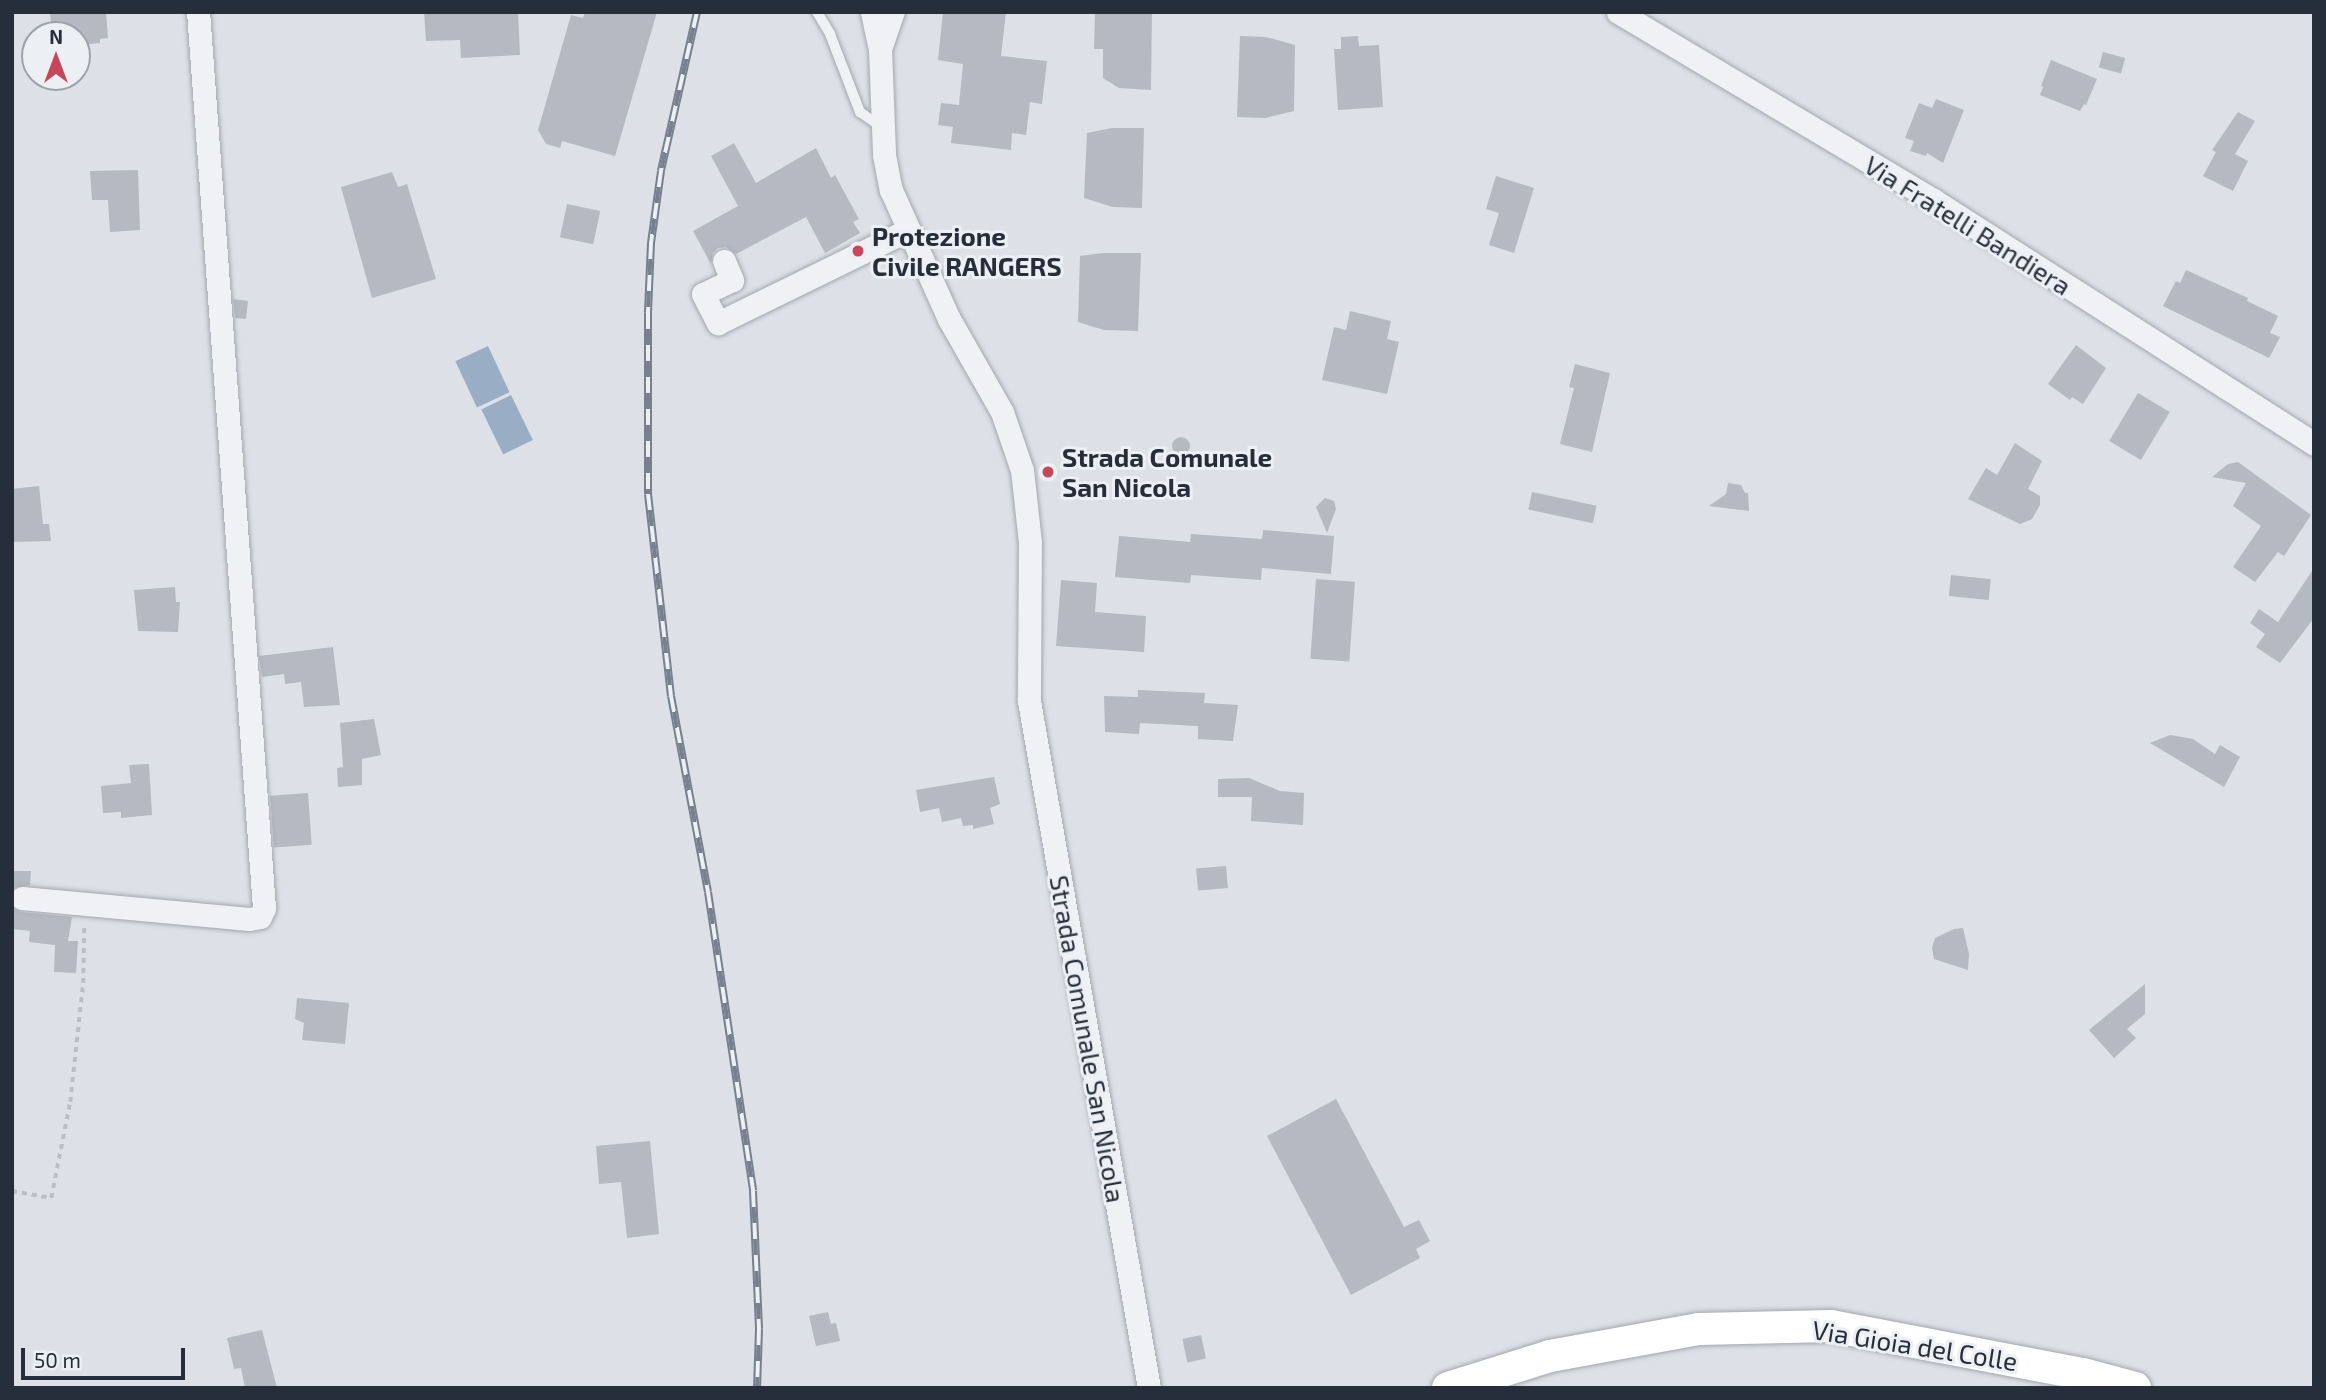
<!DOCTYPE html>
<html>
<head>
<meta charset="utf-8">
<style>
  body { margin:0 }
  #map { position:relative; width:2326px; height:1400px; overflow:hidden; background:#dde0e6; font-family:"Exo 2",sans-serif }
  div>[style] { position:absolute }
  .water>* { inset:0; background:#99aec5; transform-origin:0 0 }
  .building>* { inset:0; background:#b4b9c2; transform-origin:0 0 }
  .round { border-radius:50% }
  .path>* { height:3.5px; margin-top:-1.75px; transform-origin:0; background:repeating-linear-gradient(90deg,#bbbec4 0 5px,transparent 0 10px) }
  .roads { filter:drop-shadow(0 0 2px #a3a7af) drop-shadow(0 0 2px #a3a7af) }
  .lane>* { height:10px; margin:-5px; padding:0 5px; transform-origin:5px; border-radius:5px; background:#eff1f4 }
  .street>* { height:23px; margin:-11.5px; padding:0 11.5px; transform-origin:11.5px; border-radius:11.5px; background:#eff1f4 }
  .secondary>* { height:32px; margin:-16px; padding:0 16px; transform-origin:16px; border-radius:16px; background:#fff }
  .rail>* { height:8px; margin-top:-4px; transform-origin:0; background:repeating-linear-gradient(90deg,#eceff4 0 16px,#77808f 0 32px); box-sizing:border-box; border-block:2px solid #77808f }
  .dots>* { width:19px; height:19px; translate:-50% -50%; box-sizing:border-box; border:4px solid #eceff4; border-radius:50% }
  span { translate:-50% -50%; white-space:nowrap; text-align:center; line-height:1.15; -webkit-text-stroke:6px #eceff4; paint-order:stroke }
  .street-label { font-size:26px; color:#272e3b }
  .poi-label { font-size:26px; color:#272e3b; font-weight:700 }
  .left { translate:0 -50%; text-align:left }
  .frame { position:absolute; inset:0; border:14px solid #272e3b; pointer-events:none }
  .north { position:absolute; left:21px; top:21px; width:70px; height:70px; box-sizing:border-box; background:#eceff4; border:2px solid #9da2aa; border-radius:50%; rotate:0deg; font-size:19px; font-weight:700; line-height:28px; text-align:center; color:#272e3b }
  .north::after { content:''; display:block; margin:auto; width:24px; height:32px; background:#c64759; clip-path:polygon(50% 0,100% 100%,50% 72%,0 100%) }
  .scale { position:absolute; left:21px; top:1348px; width:164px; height:32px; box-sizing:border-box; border:4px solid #272e3b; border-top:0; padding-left:9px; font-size:21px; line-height:24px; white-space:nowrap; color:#272e3b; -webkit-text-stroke:5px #eceff4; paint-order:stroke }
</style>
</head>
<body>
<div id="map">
  <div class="water">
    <div style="left:488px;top:346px;width:51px;height:36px;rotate:65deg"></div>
    <div style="left:511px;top:395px;width:50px;height:33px;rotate:64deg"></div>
  </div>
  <div class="building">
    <div style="clip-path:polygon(50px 12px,106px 12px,108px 38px,100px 39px,100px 43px,77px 45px,77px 35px,52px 35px)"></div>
    <div style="clip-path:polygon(424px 12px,518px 12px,520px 55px,461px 58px,460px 40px,426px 41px)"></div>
    <div style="clip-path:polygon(585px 12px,657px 12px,615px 156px,562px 141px,560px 148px,546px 144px,538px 130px,571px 15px,583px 18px)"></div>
    <div style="clip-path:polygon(943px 12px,1006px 12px,1001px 56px,1047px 61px,1042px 104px,1030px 102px,1026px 135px,1012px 133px,1011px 150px,951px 143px,953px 127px,938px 125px,941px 103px,959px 105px,963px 64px,938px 60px)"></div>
    <div style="clip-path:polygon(1106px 12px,1152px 12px,1151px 90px,1119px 88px,1103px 78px,1103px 49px,1094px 49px,1095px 14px)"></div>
    <div style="clip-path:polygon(1240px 36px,1266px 37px,1295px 45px,1294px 111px,1265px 118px,1237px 117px)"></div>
    <div style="clip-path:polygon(1358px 36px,1359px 46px,1379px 45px,1383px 107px,1338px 110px,1334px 49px,1341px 49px,1341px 37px)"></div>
    <div style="left:2103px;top:52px;width:23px;height:16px;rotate:15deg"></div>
    <div style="clip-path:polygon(2051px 60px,2097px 79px,2086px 105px,2084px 104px,2080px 111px,2040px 95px,2043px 87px,2041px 86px)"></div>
    <div style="clip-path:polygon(1936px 99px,1964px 110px,1943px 163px,1927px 153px,1926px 156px,1910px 151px,1914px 141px,1905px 138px,1919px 103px,1932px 108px)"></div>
    <div style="clip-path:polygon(2238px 112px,2255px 121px,2235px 154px,2248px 161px,2233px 191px,2203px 176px,2216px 152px,2212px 150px)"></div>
    <div style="clip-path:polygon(1112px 128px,1144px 128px,1142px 208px,1113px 207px,1084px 198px,1087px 133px)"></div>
    <div style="clip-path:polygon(734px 143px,756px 183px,816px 148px,831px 178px,835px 175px,859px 219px,853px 222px,860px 233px,825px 253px,806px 217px,736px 254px,726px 247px,718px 248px,713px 253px,711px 264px,693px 231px,738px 206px,711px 156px)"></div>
    <div style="clip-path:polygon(138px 170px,140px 230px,110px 232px,108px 200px,92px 200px,90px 171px)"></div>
    <div style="clip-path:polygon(392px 172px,398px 187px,407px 184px,436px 279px,372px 298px,341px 187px)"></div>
    <div style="clip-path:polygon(1496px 176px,1534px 188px,1514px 253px,1489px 245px,1499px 213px,1486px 209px)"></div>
    <div style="left:567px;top:204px;width:34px;height:34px;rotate:12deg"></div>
    <div style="clip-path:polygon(1102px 253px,1141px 253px,1138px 331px,1104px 330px,1078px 322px,1080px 256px)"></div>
    <div style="clip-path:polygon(2186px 270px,2248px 298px,2247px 301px,2278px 316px,2270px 333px,2280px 337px,2269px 358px,2163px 306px,2176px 281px,2180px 283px)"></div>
    <div style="clip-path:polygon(233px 299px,248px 301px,246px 319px,235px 318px)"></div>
    <div style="clip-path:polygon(1350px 311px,1391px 321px,1387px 339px,1399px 342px,1387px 394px,1322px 380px,1334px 327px,1346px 330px)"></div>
    <div style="clip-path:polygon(2076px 345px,2106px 368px,2083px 404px,2072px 397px,2070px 400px,2048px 384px)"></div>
    <div style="clip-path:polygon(1575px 364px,1610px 373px,1592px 452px,1560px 444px,1574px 388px,1569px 387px)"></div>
    <div style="left:2138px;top:393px;width:37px;height:56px;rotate:31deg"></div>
    <div class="round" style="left:1172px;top:437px;width:18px;height:18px"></div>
    <div style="clip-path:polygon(2015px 443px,2042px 461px,2028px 489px,2040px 496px,2040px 505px,2032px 519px,2020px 524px,1968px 499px,1986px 468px,1997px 475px)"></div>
    <div style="clip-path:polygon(2238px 462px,2311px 515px,2284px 556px,2278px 552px,2255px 582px,2233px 567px,2261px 526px,2233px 506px,2246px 483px,2212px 477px,2228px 464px)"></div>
    <div style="clip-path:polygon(1728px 483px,1741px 485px,1745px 493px,1748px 493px,1749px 511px,1709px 506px,1726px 494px)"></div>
    <div style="clip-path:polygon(39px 486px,43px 524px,49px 524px,51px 541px,12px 542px,12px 489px)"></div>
    <div style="left:1532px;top:492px;width:66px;height:18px;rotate:12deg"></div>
    <div style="clip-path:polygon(1325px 498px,1334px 501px,1336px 509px,1327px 533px,1316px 507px)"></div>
    <div style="clip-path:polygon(1263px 530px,1334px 536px,1331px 574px,1262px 568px,1261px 580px,1191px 575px,1190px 583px,1115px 577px,1119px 536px,1190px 542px,1191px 534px,1262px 539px)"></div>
    <div style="clip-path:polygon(2314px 568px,2314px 618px,2280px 663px,2256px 647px,2265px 634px,2250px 623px,2259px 609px,2278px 622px)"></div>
    <div style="left:1951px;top:575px;width:40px;height:21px;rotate:6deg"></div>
    <div style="left:1316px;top:579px;width:39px;height:80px;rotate:4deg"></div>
    <div style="clip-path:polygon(1061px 580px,1097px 583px,1095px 612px,1146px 616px,1144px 652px,1056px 646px)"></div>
    <div style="clip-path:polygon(175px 587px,176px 602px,180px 602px,178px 632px,138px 631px,134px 590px)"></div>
    <div style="clip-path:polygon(333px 647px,340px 705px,304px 707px,301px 682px,285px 684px,284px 674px,262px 677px,259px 656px)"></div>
    <div style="clip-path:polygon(1138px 690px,1205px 693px,1204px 703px,1238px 705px,1233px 741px,1198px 739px,1198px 726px,1140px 723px,1139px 734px,1105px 732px,1104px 696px,1138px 697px)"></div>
    <div style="clip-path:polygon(374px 719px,381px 755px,362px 759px,362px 785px,338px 787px,337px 768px,343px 767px,340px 723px)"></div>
    <div style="clip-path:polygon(2170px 735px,2193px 739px,2215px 754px,2220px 745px,2240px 757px,2224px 787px,2150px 743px)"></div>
    <div style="clip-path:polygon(149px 764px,152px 815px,121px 818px,121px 812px,103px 813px,101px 786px,131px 783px,129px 765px)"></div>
    <div style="clip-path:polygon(994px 777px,1000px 804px,990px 808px,994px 824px,973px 829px,973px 825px,963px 826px,961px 818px,942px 822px,939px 808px,920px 812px,916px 790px)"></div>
    <div style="clip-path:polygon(1249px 778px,1280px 791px,1304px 793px,1303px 825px,1251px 821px,1252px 797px,1218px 797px,1218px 779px)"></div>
    <div style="left:308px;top:793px;width:52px;height:38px;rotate:86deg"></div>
    <div style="left:1226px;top:866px;width:22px;height:30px;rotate:85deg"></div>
    <div style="clip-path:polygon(14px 871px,31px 871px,30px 885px,12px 888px)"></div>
    <div style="clip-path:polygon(12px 908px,21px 912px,72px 917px,68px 941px,78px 941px,76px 973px,54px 972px,55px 945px,29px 942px,30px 931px,12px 929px)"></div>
    <div style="clip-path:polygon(1963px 928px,1969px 954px,1968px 970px,1934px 959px,1932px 948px,1935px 938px,1954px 929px)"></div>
    <div style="clip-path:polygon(2145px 984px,2145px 1014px,2127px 1029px,2136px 1038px,2114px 1058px,2089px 1030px)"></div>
    <div style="clip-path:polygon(297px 998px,349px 1003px,345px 1044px,302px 1040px,304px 1023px,295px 1019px)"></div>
    <div style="clip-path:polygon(1336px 1099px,1404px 1227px,1419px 1220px,1430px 1241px,1416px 1249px,1420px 1258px,1351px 1295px,1267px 1136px)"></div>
    <div style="clip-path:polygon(650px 1141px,659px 1234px,627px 1238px,621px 1182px,599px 1184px,596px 1146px)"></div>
    <div style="clip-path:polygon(828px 1312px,831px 1324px,836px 1323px,840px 1341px,816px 1346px,809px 1316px)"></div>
    <div style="clip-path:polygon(262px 1330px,277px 1388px,245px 1388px,241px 1368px,234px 1369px,227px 1338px)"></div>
    <div style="left:1201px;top:1335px;width:24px;height:19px;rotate:78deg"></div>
  </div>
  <div class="path">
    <div style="left:12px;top:1191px;width:40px;rotate:10deg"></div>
    <div style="left:51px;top:1198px;width:98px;rotate:-78.8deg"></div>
    <div style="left:70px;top:1102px;width:120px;rotate:-83.8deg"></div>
    <div style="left:83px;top:983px;width:56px;rotate:-89deg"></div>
  </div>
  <div class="roads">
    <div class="lane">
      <div style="left:817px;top:12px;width:26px;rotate:59deg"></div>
      <div style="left:830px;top:34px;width:84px;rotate:69deg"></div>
      <div style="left:860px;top:112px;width:24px;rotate:35deg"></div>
    </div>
    <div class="street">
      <div style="left:872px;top:12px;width:38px;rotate:78deg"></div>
      <div style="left:880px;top:49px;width:106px;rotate:87.8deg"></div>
      <div style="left:884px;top:155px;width:36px;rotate:79deg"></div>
      <div style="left:891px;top:190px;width:141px;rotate:65.8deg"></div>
      <div style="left:949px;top:319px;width:107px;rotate:60.3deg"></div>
      <div style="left:1002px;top:412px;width:61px;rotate:71deg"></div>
      <div style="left:1022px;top:470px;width:72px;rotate:83.7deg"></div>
      <div style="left:1030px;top:542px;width:159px;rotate:90.4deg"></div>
      <div style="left:1029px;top:701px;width:697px;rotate:80.09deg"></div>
      <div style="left:1618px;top:12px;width:367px;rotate:30.8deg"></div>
      <div style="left:1933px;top:200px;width:452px;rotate:32.6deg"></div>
      <div style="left:881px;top:46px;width:36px;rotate:-71deg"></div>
      <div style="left:724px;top:261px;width:21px;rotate:67deg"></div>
      <div style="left:732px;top:280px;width:32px;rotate:154deg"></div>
      <div style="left:703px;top:294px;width:33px;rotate:63deg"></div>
      <div style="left:718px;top:323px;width:212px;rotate:-26.1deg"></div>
      <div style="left:22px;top:898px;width:228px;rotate:5.3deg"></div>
      <div style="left:249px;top:919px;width:11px;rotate:-10deg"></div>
      <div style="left:260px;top:917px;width:10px;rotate:-66deg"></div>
      <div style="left:264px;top:908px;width:898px;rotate:-94.21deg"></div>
    </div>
    <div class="secondary">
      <div style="left:1448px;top:1388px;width:107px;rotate:-17.4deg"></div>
      <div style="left:1550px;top:1356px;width:151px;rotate:-10.3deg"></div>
      <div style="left:1699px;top:1329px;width:132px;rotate:-1.3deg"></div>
      <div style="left:1831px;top:1326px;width:257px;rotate:10.8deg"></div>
      <div style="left:2083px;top:1374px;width:54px;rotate:15.1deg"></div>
    </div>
  </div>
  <div class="rail">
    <div style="left:697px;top:12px;width:163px;rotate:102.8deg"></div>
    <div style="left:661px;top:171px;width:73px;rotate:97.9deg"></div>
    <div style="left:651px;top:243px;width:70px;rotate:92.5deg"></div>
    <div style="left:648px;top:313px;width:181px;rotate:90deg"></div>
    <div style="left:648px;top:494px;width:203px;rotate:83.5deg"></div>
    <div style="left:671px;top:696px;width:199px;rotate:79.3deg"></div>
    <div style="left:708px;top:892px;width:302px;rotate:81.4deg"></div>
    <div style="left:753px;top:1191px;width:138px;rotate:87.5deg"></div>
    <div style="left:759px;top:1329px;width:59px;rotate:91.9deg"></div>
  </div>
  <div class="dots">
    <div style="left:858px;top:251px;background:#c64759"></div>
    <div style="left:1048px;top:472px;background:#c64759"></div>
  </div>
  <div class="street-label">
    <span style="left:1968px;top:225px;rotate:32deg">Via Fratelli Bandiera</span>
    <span style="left:1088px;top:1039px;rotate:80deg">Strada Comunale San Nicola</span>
    <span style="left:1915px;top:1345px;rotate:9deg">Via Gioia del Colle</span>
  </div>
  <div class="poi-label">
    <span class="left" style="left:872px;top:251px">Protezione<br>Civile RANGERS</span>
    <span class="left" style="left:1062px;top:472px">Strada Comunale<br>San Nicola</span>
  </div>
  <div class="frame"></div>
  <div class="north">N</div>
  <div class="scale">50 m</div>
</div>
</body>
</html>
